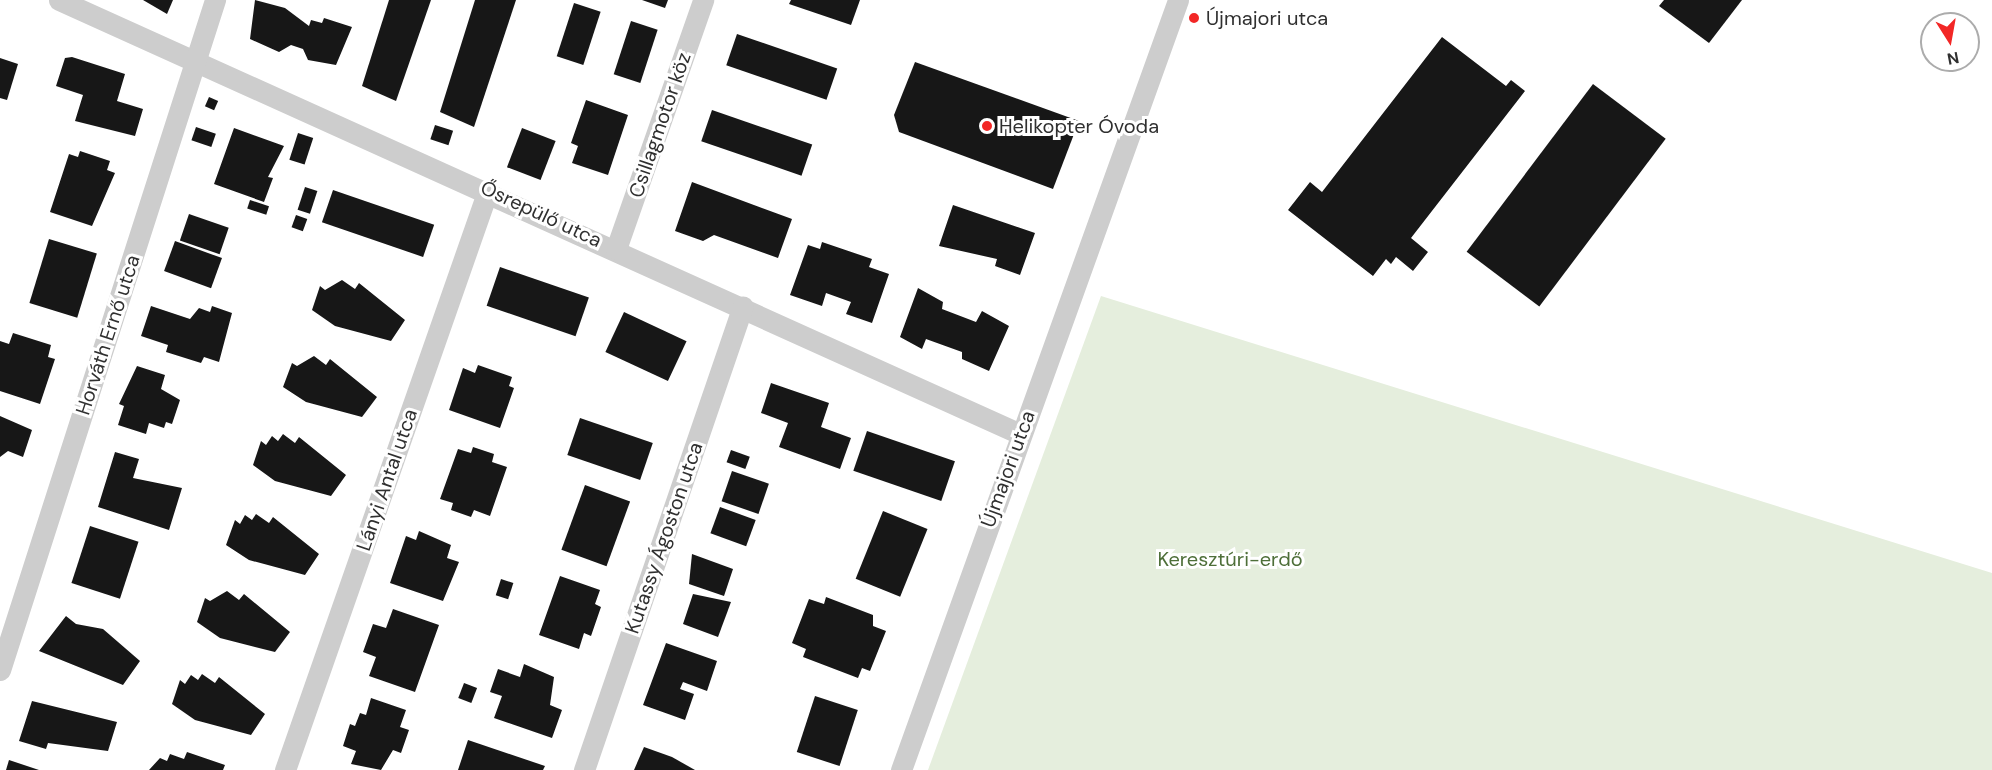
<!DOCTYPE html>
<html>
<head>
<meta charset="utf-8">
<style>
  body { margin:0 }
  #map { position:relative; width:1992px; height:770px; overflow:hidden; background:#fff; font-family:"DM Sans",sans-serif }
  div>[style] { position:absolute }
  .green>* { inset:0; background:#e5eedd }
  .building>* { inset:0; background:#171717; transform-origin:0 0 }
  .street>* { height:21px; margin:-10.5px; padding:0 10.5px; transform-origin:10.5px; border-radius:10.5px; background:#cdcdcd }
  .dots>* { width:16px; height:16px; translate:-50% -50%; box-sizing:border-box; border:3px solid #fff; border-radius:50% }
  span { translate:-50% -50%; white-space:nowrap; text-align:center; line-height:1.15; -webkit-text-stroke:6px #fff; paint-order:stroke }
  .poi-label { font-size:20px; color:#303030 }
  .left { translate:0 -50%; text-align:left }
  .street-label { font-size:20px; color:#303030 }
  .park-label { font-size:20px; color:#4e6f39 }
  .north { position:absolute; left:1920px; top:12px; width:60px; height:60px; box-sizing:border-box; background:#fff; border:2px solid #acacac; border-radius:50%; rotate:169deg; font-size:16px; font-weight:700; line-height:24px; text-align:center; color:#303030 }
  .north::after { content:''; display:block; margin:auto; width:21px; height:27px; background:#f22726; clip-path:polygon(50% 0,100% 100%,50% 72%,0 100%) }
</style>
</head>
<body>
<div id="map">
  <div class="green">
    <div style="clip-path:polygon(1101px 296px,1992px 573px,1992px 770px,928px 770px)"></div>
  </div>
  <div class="building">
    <div style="clip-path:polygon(143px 0,173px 0,167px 14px)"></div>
    <div style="clip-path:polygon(255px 0,285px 8px,309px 26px,311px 20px,322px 23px,324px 18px,352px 27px,336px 65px,308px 60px,303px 49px,291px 45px,279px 52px,250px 39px)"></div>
    <div style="clip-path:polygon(389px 0,431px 0,396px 101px,362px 86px)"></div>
    <div style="clip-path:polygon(475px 0,516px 0,474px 127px,440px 112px)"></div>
    <div style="clip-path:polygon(642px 0,668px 0,665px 8px)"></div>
    <div style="clip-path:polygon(791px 0,860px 0,851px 25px,789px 4px)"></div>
    <div style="clip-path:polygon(1664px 0,1742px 0,1709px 43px,1659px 6px)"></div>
    <div style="left:574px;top:3px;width:28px;height:56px;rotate:18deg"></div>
    <div style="left:631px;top:21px;width:28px;height:56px;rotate:18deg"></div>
    <div style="left:737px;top:34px;width:106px;height:33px;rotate:19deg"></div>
    <div style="clip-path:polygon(1442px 37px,1506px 86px,1511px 80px,1525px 91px,1411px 238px,1428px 252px,1413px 271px,1396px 257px,1391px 264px,1386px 259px,1373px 276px,1288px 210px,1310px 182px,1322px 192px)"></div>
    <div style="clip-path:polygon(72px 57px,125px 74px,117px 101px,143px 109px,135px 136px,75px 121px,83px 95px,56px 86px,65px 58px)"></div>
    <div style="clip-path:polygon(0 58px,18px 64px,7px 100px,0 98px)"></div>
    <div style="clip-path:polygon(915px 62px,1079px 121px,1053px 189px,899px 132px,894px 115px)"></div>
    <div style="left:1593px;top:84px;width:91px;height:210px;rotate:37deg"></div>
    <div style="left:209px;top:97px;width:10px;height:10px;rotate:24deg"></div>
    <div style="clip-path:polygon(586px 100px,628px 115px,608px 175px,572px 163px,578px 146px,571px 143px)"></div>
    <div style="left:712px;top:110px;width:106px;height:33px;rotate:19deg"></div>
    <div style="left:435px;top:125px;width:19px;height:15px;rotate:18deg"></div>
    <div style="left:196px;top:127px;width:21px;height:14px;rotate:19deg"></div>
    <div style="clip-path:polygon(234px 128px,284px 146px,268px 177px,273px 178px,264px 202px,214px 184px)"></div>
    <div style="left:522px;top:128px;width:36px;height:42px;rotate:21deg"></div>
    <div style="left:298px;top:133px;width:16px;height:28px;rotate:18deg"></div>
    <div style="clip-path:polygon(80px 151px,110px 161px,107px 170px,115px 173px,92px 226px,50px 212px,69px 154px,78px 157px)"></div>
    <div style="clip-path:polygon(692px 182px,792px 219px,778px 258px,714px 235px,703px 241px,675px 231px)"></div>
    <div style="left:305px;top:187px;width:13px;height:24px;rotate:18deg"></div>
    <div style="left:333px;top:190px;width:107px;height:34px;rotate:19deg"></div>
    <div style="left:250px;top:200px;width:20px;height:9px;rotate:18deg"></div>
    <div style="clip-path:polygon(953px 205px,1035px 233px,1020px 275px,995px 266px,997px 259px,939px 246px)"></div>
    <div style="left:189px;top:214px;width:42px;height:28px;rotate:19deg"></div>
    <div style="left:296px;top:215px;width:12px;height:13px;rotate:20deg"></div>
    <div style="left:49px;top:239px;width:50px;height:67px;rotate:17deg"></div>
    <div style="left:175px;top:241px;width:50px;height:32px;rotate:20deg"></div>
    <div style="clip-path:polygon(822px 242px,872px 259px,869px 267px,889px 274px,872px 323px,846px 314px,851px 302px,826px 293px,822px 306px,790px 295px,808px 245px,820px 249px)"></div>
    <div style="left:500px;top:267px;width:94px;height:41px;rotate:19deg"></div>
    <div style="clip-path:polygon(342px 280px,355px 289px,359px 283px,405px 320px,391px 341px,335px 326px,312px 310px,320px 286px,325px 290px)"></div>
    <div style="clip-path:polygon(918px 288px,943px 302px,942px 309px,976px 322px,982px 311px,1009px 326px,989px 371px,962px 359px,962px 352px,926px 339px,922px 349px,900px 337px)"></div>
    <div style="clip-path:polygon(151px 306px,190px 319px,199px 308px,210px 312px,212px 306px,232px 313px,219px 362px,204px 357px,201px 363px,166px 352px,168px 345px,141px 336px)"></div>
    <div style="left:624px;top:312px;width:69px;height:44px;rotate:25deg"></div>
    <div style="clip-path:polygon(13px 333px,51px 345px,48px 357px,55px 359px,40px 404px,0 391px,0 341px,9px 344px)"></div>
    <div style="clip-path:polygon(314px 356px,326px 365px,330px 359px,377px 397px,362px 417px,306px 402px,283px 387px,292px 363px,297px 366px)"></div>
    <div style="clip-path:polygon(478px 365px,512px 377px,509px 386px,514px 388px,500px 428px,449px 410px,463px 368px,475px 373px)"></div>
    <div style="clip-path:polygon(137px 366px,165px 375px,161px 389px,180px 400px,172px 424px,166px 422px,164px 428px,149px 423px,146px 434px,118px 425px,124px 406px,119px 404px)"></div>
    <div style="clip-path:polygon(771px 383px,829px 403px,821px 427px,851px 438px,840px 469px,779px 447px,788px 423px,761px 413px)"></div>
    <div style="clip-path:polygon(0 416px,32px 430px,23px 457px,8px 451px,0 457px)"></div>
    <div style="left:580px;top:418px;width:77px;height:39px;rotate:19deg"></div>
    <div style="left:867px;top:431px;width:93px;height:42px;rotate:19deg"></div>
    <div style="clip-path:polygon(283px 434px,295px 443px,299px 437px,346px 475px,331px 496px,275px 481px,253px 465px,261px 441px,266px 445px,272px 436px,278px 441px)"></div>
    <div style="clip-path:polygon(473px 447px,494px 454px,492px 462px,507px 467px,490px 516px,474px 510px,471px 517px,451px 510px,453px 503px,440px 499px,458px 449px,471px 453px)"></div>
    <div style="left:731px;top:450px;width:20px;height:13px;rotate:20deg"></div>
    <div style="clip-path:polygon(115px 452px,139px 459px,133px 478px,182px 488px,169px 530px,98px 507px)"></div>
    <div style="left:732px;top:471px;width:39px;height:32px;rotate:19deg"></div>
    <div style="left:585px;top:485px;width:48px;height:69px;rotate:20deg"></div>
    <div style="left:720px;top:507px;width:38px;height:28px;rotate:20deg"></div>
    <div style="left:883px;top:511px;width:48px;height:73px;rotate:22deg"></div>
    <div style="clip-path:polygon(256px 514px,269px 523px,273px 517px,319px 554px,305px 575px,249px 560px,226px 545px,235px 520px,240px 524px,245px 515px,252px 520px)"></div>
    <div style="left:90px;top:526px;width:51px;height:60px;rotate:18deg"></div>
    <div style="clip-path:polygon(419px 531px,451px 545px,447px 558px,459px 562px,443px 601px,390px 583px,406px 536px,416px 540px)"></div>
    <div style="clip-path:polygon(692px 554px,733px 569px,724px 596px,689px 584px)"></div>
    <div style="clip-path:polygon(560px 576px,600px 590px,595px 604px,601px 607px,591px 636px,584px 633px,579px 649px,539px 635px)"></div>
    <div style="left:501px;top:579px;width:13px;height:17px;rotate:18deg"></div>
    <div style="clip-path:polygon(227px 591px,239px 600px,244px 594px,290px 632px,275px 652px,220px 638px,197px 622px,205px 598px,210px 601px)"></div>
    <div style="clip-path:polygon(693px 594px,731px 602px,718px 637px,683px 624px)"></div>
    <div style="clip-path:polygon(826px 597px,873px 615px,873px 626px,886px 631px,870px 671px,862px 668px,858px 678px,803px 657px,806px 649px,792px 643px,809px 599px,824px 604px)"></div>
    <div style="clip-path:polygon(393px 609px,439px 625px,415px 692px,369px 676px,376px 657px,363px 652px,373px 624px,386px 628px)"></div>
    <div style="clip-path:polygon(66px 616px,76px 624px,103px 629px,140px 661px,123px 685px,39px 651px)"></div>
    <div style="clip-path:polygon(666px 643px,717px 661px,707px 691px,683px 682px,680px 689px,694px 694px,685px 720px,643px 705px)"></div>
    <div style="clip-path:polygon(524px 664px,554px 677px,550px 705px,562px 710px,552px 738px,494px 718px,502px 696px,490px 692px,498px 669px,520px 677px)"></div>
    <div style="clip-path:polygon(202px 674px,215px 683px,219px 677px,265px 714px,251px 735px,195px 720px,172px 704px,180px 680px,185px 684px,191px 675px,198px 680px)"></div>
    <div style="left:464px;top:683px;width:14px;height:16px;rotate:21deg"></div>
    <div style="left:815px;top:696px;width:45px;height:59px;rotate:18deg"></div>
    <div style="clip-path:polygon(371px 698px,406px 710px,400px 727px,409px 730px,401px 753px,393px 750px,381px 770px,351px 764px,356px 751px,343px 746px,350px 724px,355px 726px,360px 713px,366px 715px)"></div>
    <div style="clip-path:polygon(32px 701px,117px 722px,108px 751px,48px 743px,46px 749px,19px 741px)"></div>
    <div style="clip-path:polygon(468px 740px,545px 766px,543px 770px,458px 770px)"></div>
    <div style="clip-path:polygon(644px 747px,672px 757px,695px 770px,634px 770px)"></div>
    <div style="clip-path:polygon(187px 752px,225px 765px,223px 770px,149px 770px,160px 758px,167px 761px,170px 754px,184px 759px)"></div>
    <div style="clip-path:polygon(9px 760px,39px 770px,6px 770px)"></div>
  </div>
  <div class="street">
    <div style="left:59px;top:0;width:1054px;rotate:24.3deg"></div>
    <div style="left:616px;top:249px;width:264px;rotate:-70.7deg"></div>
    <div style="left:0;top:670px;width:704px;rotate:-72.21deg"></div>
    <div style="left:285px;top:770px;width:614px;rotate:-70.71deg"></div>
    <div style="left:584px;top:770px;width:490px;rotate:-71.1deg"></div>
    <div style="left:901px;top:770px;width:818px;rotate:-70.21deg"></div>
  </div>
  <div class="dots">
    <div style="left:1194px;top:18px;background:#f22726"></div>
    <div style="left:987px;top:126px;background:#f22726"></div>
  </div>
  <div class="poi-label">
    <span class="left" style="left:1206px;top:18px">Újmajori utca</span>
    <span class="left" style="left:999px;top:126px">Helikopter Óvoda</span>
  </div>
  <div class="street-label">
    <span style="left:660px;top:125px;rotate:-71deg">Csillagmotor köz</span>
    <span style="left:541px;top:214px;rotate:25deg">Ősrepülő utca</span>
    <span style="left:108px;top:335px;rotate:-72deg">Horváth Ernő utca</span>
    <span style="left:1008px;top:469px;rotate:-70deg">Újmajori utca</span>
    <span style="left:387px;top:480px;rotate:-71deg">Lányi Antal utca</span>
    <span style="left:664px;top:538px;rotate:-71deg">Kutassy Ágoston utca</span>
  </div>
  <div class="park-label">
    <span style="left:1230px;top:559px">Keresztúri-erdő</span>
  </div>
  <div class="north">N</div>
</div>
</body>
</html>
